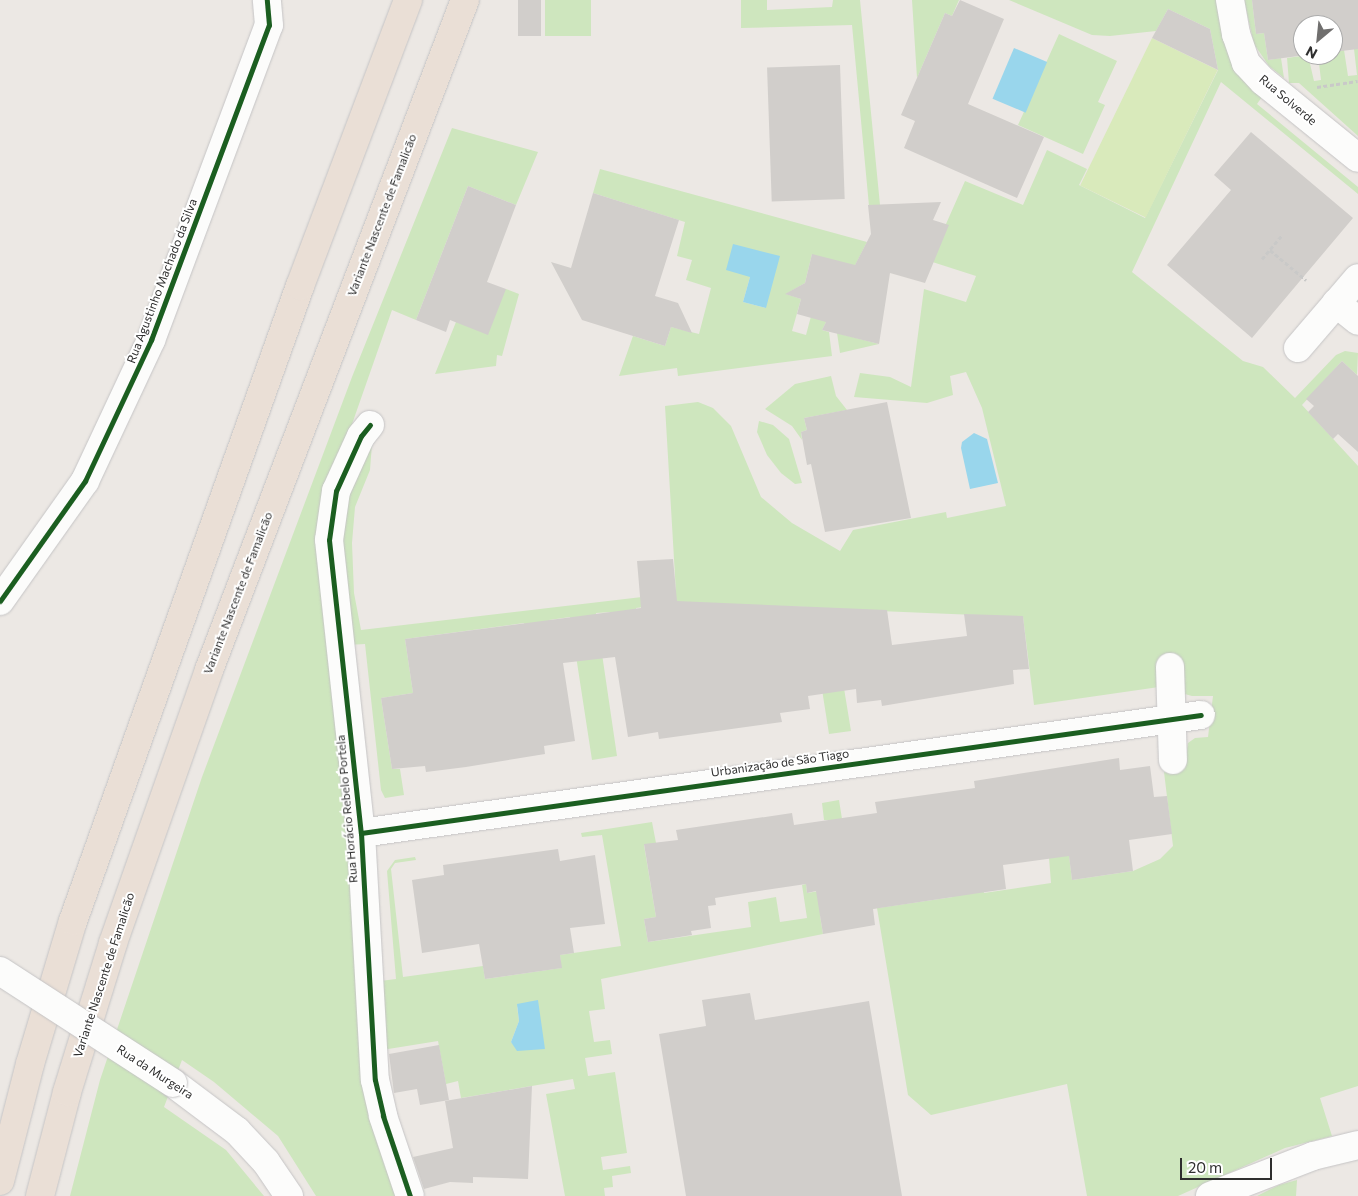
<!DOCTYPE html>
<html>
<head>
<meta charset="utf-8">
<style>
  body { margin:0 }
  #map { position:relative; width:1358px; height:1196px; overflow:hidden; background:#ece8e4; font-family:Commissioner,sans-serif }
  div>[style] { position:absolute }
  .green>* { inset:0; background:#cee6be; transform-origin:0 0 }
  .pitch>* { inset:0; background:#d9eabb; transform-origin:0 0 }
  .water>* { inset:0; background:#99d6ec; transform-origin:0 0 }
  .building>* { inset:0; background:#d1cecb; transform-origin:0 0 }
  .path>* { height:3px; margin-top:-1.5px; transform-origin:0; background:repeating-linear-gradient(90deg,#c9c9c8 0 4px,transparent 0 6.5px) }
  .roads { filter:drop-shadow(0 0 1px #c5c4c5) drop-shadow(0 0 1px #c5c4c5) }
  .minor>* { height:28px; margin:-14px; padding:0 14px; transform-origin:14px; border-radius:14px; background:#fcfcfb }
  .highway>* { height:28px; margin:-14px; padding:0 14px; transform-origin:14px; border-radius:14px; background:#eadfd6 }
  .bridges { filter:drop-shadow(0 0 1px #c5c4c5) drop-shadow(0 0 1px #c5c4c5) }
  .minor-bridge>* { height:28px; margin:-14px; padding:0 14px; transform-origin:14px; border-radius:14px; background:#fcfcfb }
  .cycleway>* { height:5px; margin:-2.5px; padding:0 2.5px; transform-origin:2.5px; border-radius:2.5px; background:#1b5e20 }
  span { translate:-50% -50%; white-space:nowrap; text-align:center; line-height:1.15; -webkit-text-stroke:4px #fff; paint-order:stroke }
  .street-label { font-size:12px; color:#2e2e2e }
  .north { position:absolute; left:1293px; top:15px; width:50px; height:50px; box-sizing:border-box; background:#fff; border:1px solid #ababab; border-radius:50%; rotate:208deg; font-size:14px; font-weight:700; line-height:20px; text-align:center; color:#2e2e2e }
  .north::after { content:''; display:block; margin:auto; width:18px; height:22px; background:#706f6e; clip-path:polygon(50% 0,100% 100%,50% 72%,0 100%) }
  .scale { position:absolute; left:1180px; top:1158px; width:92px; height:22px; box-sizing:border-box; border:2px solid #2e2e2e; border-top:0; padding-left:6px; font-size:15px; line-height:18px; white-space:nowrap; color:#2e2e2e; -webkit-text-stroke:4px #fff; paint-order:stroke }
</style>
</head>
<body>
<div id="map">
  <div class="green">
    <div style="left:545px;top:0;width:46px;height:36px"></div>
    <div style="clip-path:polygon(741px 0,767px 0,767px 10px,832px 7px,833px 0,860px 0,880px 205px,869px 206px,852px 25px,741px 28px)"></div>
    <div style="clip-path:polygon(912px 0,959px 0,952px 16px,945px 13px,917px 78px)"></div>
    <div style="clip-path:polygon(evenodd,1009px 0,1219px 0,1264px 94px,1257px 104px,1358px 187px,1358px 194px,1221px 82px,1132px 272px,1243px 361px,1263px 367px,1295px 398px,1336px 355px,1345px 351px,1358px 353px,1357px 375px,1342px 361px,1302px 405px,1358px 466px,1358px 1086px,1320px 1098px,1332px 1136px,1285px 1148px,1178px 1196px,1087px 1196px,1067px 1084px,931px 1115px,908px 1095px,877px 908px,820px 916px,823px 934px,601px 979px,605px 1009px,589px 1011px,594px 1042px,610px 1040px,612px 1054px,585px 1058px,588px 1076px,615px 1072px,627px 1153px,601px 1157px,603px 1170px,630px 1166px,631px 1173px,612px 1176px,613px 1187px,604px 1188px,605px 1196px,565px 1196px,546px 1094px,575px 1089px,573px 1079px,461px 1098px,458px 1081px,446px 1084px,438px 1041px,382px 1050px,380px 981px,396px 979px,387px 871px,395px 860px,415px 857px,416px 860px,395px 863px,391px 869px,403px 977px,483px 966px,485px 979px,561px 968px,560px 955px,621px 946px,602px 835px,582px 837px,581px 833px,652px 822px,656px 843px,644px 845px,656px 917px,644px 919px,648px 942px,751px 927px,748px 902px,776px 897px,780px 922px,807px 918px,802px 885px,806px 884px,807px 893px,838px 888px,829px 820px,824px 820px,822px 803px,839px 800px,843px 825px,878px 908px,953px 897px,949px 865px,982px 882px,984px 893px,1051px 883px,1049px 858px,1069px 855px,1072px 880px,1133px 871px,1160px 859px,1173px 846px,1164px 772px,1185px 767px,1188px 743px,1195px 738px,1208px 737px,1213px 696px,1192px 696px,1159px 687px,1034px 705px,1023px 617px,831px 609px,851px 731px,829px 734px,809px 607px,668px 604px,636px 608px,645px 659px,617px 651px,611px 612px,596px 613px,617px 756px,592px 760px,570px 617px,549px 620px,555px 665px,527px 642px,524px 623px,405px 639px,413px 693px,381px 698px,392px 769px,400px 769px,404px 795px,385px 798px,381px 790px,365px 644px,348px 645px,340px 515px,372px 444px,370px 470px,355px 507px,352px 543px,354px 593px,361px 630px,676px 593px,665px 406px,698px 402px,713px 408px,731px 426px,761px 497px,792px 523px,840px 551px,853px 530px,946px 512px,947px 518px,1006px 506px,982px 408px,966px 372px,950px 376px,953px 395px,927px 403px,854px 397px,860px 373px,890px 377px,911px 387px,924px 289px,966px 302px,976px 276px,920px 258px,946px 224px,965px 181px,1023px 205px,1047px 150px,1087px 169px,1079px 185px,1145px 218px,1218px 70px,1210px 29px,1168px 9px,1156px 31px,1110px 36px,1092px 35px,1009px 0,517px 1006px,545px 1049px,515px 1046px,511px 1042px,519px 1021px,517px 1006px)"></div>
    <div style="clip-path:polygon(1244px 0,1252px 0,1256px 34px,1264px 33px,1268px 60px,1281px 58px,1284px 78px,1269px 66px,1254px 44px)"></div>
    <div style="clip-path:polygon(1059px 34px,1117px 61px,1098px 102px,1105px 105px,1083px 154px,1018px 125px)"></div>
    <div style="clip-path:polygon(1358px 48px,1358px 136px,1299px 83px,1289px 83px,1287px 58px,1308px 55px,1314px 81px,1321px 80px,1318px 55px,1333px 55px,1333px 51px,1344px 50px,1348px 76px,1357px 75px,1354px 49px)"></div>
    <div style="clip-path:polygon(452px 128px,538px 152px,516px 205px,468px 186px,416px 320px,392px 310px,317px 524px,332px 682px,398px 1196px,316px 1196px,278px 1136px,214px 1082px,182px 1060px,164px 1107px,226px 1150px,264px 1196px,70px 1196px,100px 1080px,202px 777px,352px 377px)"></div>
    <div style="clip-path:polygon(evenodd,600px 169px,867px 242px,822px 330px,829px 332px,832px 356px,678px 376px,677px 368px,619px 376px,633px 336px,665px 346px,671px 327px,699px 334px,711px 288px,686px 280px,692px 260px,677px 256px,685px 222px,593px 193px,600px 169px,812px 254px,818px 290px,806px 335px,792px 331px,801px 299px,786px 294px,805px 283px,812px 254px,600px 169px,750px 277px,766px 308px,743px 302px,750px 277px)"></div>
    <div style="clip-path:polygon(506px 289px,519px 294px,502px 356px,497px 355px,496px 366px,435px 374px,456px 322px)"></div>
    <div style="clip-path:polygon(837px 333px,879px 344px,840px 353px)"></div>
    <div style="clip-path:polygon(831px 376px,836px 396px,847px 410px,804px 418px,807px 430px,801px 432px,802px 440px,792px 426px,765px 409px,795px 384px)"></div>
    <div style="clip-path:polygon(759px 421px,773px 425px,789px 439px,802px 483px,795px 484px,781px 473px,767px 455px,757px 432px)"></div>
    <div style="clip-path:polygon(1297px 1180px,1296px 1196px,1257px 1196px,1279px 1185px)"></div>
  </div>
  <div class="pitch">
    <div style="left:1152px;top:38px;width:73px;height:164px;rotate:26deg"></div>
  </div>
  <div class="water">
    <div style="left:1014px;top:48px;width:36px;height:55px;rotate:23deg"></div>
    <div style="clip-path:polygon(733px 244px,780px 256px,766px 308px,743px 302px,750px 277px,726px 270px)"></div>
    <div style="clip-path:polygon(974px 433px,987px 439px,998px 483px,970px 489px,961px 448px,962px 442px)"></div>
    <div style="clip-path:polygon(538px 1000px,545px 1049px,517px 1051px,511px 1042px,519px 1021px,517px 1004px)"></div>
  </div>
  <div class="building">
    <div style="left:518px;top:0;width:23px;height:36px"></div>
    <div style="clip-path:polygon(960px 0,1004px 19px,968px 104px,1044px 137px,1017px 198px,904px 148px,915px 121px,901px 115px,945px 13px,952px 16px)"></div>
    <div style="clip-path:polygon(1252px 0,1358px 0,1358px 49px,1333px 52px,1333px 25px,1303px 25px,1303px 55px,1306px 55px,1268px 60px,1264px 33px,1256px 34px)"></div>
    <div style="clip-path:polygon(1168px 9px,1210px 29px,1218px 70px,1152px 38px)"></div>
    <div style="left:840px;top:65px;width:134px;height:73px;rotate:88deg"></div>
    <div style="clip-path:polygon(1251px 132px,1353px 218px,1252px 338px,1167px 265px,1231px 190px,1214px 175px)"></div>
    <div style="clip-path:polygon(468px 186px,516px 205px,487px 282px,506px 289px,488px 335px,450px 320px,446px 332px,416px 320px)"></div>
    <div style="clip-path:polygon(593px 193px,679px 220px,655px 296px,678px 303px,692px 333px,671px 327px,665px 346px,582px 320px,551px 262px,571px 268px)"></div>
    <div style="clip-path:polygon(941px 202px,933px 220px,949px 225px,925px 283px,890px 273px,879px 344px,822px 330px,826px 322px,797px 314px,801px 299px,785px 294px,805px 283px,812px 254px,855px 265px,871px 234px,868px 205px)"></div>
    <div style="clip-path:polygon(1342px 361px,1358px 376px,1358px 452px,1338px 434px,1333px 439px,1308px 412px,1314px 406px,1306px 399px)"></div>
    <div style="clip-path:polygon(887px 402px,911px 518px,825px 532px,811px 464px,807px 465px,801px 432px,807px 430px,804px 418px)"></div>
    <div style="clip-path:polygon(673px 559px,677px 601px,887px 610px,892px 645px,967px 636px,964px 614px,1023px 616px,1029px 669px,1013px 670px,1014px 684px,882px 706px,881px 700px,857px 703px,856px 689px,808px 696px,810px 709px,780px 713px,782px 722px,659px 739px,658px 732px,628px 737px,615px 657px,563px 663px,575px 741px,544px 746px,545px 754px,466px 767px,426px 772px,425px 766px,392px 769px,381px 698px,413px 693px,405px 639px,641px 608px,637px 561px)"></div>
    <div style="clip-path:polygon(1119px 758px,1120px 770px,1150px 766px,1154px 797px,1167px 796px,1172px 834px,1129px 840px,1133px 871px,1072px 880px,1069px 856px,1003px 865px,1006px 889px,873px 909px,875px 925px,823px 934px,816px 891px,807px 893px,806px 884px,746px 893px,715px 898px,716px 905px,708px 906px,711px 928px,691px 931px,692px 935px,648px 942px,644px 919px,656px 917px,644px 844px,678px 840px,676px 830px,792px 813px,794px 825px,877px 813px,875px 802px,975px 788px,974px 781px)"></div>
    <div style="clip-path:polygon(558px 849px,560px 861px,595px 855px,605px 924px,570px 928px,574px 953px,560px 955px,562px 968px,485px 979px,479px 944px,422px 953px,412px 880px,444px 875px,443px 865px)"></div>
    <div style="clip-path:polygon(750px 993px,755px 1020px,869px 1001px,902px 1196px,686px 1196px,659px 1034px,706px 1026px,702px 1000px)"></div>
    <div style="clip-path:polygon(439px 1045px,449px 1100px,420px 1105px,417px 1089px,394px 1093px,389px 1054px)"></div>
    <div style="clip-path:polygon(532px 1086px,528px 1179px,473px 1177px,473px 1183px,450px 1182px,424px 1189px,413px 1157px,453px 1148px,445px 1101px)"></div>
  </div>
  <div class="path">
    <div style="left:1317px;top:87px;width:41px;rotate:-8.3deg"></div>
    <div style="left:1270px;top:250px;width:47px;rotate:39.8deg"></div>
    <div style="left:1262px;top:259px;width:30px;rotate:-50deg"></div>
  </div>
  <div class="roads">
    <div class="minor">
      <div style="left:1230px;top:0;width:35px;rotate:80deg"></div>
      <div style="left:1236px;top:34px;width:31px;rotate:71deg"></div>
      <div style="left:1246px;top:63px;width:25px;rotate:47deg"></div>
      <div style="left:1263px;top:81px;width:122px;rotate:39deg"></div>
      <div style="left:1336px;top:303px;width:28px;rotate:39deg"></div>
      <div style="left:1298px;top:348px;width:92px;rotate:-49.4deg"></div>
      <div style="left:370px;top:425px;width:14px;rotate:129deg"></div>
      <div style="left:361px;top:436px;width:60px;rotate:114.4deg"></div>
      <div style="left:336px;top:491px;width:49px;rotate:98.1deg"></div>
      <div style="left:329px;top:540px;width:295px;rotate:83.8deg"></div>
      <div style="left:361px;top:833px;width:247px;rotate:86.8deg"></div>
      <div style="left:375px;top:1080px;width:37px;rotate:77deg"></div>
      <div style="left:383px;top:1116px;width:84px;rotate:71.4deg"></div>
      <div style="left:0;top:601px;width:147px;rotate:-54.7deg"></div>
      <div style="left:85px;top:481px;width:156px;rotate:-64.9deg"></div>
      <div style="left:151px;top:340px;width:336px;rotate:-69.5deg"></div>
      <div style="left:269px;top:25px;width:25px;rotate:-95deg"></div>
      <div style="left:1170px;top:667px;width:93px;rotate:88.2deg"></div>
      <div style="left:361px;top:833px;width:848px;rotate:-8deg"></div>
      <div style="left:173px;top:1083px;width:80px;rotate:36.9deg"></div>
      <div style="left:237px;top:1131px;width:42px;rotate:46.9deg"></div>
      <div style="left:266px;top:1162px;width:41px;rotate:55.9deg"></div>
      <div style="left:1210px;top:1196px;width:110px;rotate:-21.2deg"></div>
      <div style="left:1313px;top:1156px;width:46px;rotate:-13.7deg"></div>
    </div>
    <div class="highway">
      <div style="left:0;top:1181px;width:121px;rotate:-75.6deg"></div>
      <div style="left:30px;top:1064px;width:149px;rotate:-73.3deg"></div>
      <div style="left:73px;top:921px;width:674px;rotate:-70.33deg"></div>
      <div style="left:300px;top:286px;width:306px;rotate:-69.3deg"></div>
      <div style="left:40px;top:1196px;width:107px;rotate:-75.4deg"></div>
      <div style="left:67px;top:1092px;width:156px;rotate:-72.8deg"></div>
      <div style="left:113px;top:943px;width:289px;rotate:-70.6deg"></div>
      <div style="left:209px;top:670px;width:717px;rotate:-69.09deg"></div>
    </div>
  </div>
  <div class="bridges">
    <div class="minor-bridge">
      <div style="left:0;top:971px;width:206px;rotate:32.9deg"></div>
    </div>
  </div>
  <div class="cycleway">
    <div style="left:370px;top:425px;width:14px;rotate:129deg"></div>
    <div style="left:361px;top:436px;width:60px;rotate:114.4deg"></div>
    <div style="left:336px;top:491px;width:49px;rotate:98.1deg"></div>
    <div style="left:329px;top:540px;width:295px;rotate:83.8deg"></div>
    <div style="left:361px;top:833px;width:247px;rotate:86.8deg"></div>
    <div style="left:375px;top:1080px;width:37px;rotate:77deg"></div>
    <div style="left:383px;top:1116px;width:84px;rotate:71.4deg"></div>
    <div style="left:0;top:601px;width:147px;rotate:-54.7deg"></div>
    <div style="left:85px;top:481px;width:156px;rotate:-64.9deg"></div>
    <div style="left:151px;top:340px;width:336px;rotate:-69.5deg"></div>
    <div style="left:269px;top:25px;width:25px;rotate:-95deg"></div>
    <div style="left:361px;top:833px;width:848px;rotate:-8deg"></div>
  </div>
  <div class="street-label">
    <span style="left:1288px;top:100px;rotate:40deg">Rua Solverde</span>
    <span style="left:382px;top:215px;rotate:-69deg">Variante Nascente de Famalicão</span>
    <span style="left:162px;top:281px;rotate:-69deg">Rua Agustinho Machado da Silva</span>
    <span style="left:238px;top:593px;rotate:-69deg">Variante Nascente de Famalicão</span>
    <span style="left:780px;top:763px;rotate:-8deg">Urbanização de São Tiago</span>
    <span style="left:347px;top:809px;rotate:-95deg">Rua Horácio Rebelo Portela</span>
    <span style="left:104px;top:975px;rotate:-72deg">Variante Nascente de Famalicão</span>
    <span style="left:155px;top:1072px;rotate:33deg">Rua da Murgeira</span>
  </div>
  <div class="north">N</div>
  <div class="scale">20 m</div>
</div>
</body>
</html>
